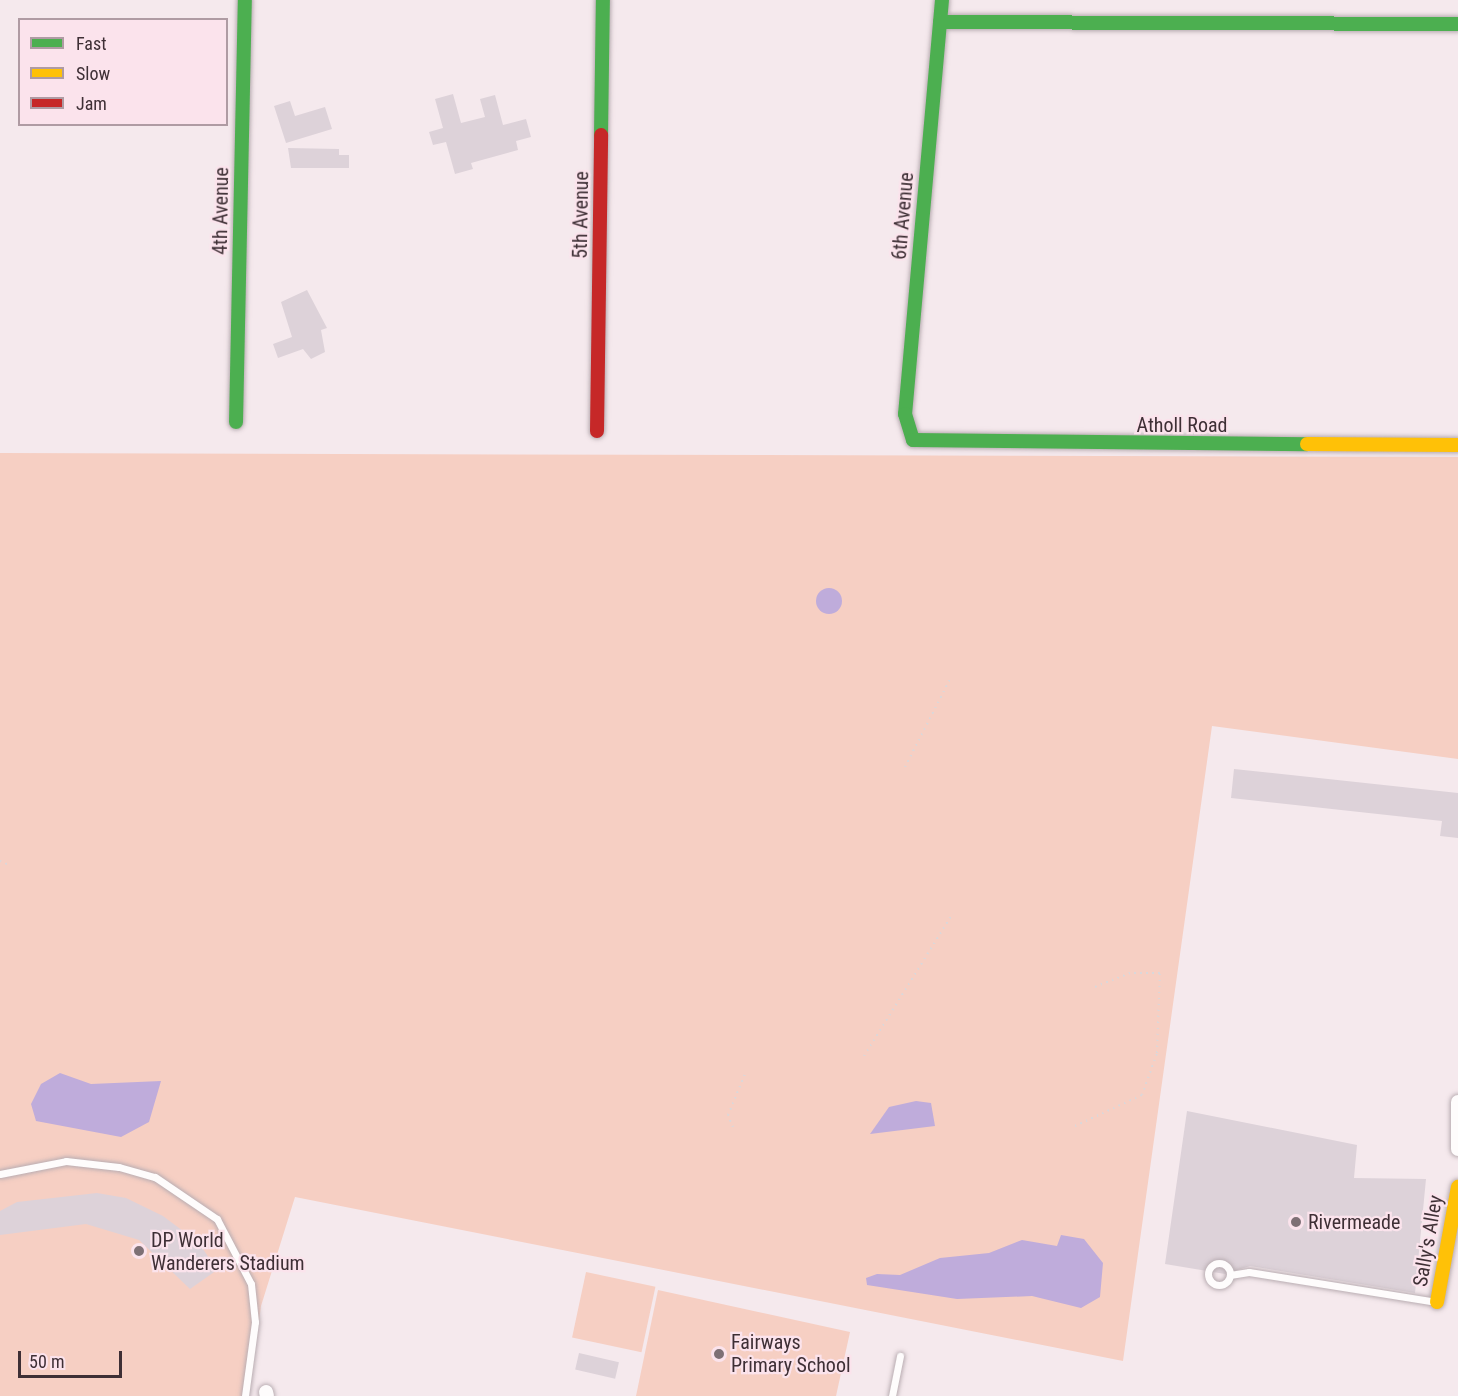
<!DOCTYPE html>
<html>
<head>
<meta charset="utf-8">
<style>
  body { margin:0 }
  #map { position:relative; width:1458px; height:1396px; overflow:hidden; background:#f5e9ed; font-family:"Roboto Condensed",sans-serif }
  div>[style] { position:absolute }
  .green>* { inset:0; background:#f6cfc3; transform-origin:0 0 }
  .water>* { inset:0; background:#bfacdb }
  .round { border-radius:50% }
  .building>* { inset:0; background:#ddd2d9; transform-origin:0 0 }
  .path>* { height:2px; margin-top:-1px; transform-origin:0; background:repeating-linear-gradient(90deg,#dbd7d9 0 1.5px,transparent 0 6px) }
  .roads { filter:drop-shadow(0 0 2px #b9adb2) drop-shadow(0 0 2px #b9adb2) }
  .lane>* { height:7px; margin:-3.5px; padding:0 3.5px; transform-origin:3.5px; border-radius:3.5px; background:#fefcfc }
  .lane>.ring { margin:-3.5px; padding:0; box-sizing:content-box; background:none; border:7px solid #fefcfc; border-radius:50% }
  .street>* { height:14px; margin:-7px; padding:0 7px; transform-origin:7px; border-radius:7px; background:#fefcfc }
  .fast>* { height:14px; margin:-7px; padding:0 7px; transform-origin:7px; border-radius:7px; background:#4caf50 }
  .slow>* { height:14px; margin:-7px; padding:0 7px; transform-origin:7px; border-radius:7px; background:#ffc107 }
  .jam>* { height:14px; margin:-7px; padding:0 7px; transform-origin:7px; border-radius:7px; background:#c62828 }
  .dots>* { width:16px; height:16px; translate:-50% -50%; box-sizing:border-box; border:3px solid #fbe3ec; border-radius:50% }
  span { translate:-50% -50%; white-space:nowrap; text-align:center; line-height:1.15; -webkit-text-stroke:4.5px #fbe3ec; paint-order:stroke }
  .street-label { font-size:20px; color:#3e2f35 }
  .poi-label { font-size:20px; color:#3e2f35 }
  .left { translate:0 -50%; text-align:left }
  .legend { position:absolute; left:18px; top:18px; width:210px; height:108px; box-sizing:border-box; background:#fbe3ec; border:2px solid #af9ba3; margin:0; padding:8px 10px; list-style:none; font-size:18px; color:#3e2f35 }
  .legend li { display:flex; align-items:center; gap:12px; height:30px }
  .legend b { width:30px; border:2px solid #af9ba3 }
  .scale { position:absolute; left:18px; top:1351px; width:104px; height:27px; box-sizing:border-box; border:3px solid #3e2f35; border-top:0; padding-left:8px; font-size:18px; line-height:21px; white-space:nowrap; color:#3e2f35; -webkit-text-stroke:4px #fbe3ec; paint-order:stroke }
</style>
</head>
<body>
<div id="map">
  <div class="green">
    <div style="clip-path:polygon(0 453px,1458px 457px,1458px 759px,1212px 726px,1123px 1361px,295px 1197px,261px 1306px,249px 1396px,0 1396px)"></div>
    <div style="left:586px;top:1272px;width:71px;height:67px;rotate:12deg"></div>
    <div style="clip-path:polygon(658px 1290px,850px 1332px,836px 1396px,636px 1396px)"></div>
  </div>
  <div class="water">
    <div class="round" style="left:816px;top:588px;width:26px;height:26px"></div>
    <div style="clip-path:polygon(60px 1073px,91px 1084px,161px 1081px,149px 1122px,121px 1137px,36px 1121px,31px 1104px,41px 1084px)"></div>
    <div style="clip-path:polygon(916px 1101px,931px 1103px,935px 1126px,870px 1134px,889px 1107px)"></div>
    <div style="clip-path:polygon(1061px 1235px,1084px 1239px,1103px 1263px,1100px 1297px,1081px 1308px,1032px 1296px,957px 1299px,867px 1285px,866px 1278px,877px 1274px,900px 1275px,940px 1258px,989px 1253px,1022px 1240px,1057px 1246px)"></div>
  </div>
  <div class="building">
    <div style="clip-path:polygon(453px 94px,461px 123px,485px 117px,480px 99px,495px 95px,503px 125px,526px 119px,531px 137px,516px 141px,518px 150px,471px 163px,473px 169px,455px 174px,446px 142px,433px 145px,429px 132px,443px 128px,435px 99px)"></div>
    <div style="clip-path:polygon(290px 101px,295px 116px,325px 107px,332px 129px,286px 143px,274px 106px)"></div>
    <div style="clip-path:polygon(288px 148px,339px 149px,339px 155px,349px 155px,349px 168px,291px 168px)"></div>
    <div style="clip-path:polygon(307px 290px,327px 328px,321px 330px,325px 352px,311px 359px,303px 349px,278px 358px,273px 344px,292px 337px,281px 302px)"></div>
    <div style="clip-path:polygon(1234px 769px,1458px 793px,1458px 838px,1440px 836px,1442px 821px,1231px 798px)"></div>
    <div style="clip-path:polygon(1187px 1111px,1357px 1145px,1354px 1178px,1426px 1179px,1415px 1293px,1250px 1266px,1225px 1274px,1165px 1264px)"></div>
    <div style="clip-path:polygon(97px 1193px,126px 1198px,163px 1216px,199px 1243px,217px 1270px,190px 1289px,139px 1240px,86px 1224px,0 1235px,0 1211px,17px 1202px)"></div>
    <div style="left:579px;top:1353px;width:41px;height:17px;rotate:13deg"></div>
  </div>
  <div class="path">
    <div style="left:905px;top:767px;width:99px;rotate:-62.9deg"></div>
    <div style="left:0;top:861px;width:8px;rotate:23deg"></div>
    <div style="left:864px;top:1056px;width:168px;rotate:-58.1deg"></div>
    <div style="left:1075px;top:1126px;width:74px;rotate:-24.8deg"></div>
    <div style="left:1142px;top:1095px;width:45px;rotate:-70.3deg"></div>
    <div style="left:1157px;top:1053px;width:80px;rotate:-87.9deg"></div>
    <div style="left:1160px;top:973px;width:30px;rotate:180deg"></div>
    <div style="left:1130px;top:973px;width:41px;rotate:158.5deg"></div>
    <div style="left:733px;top:1127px;width:13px;rotate:-113deg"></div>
    <div style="left:728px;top:1115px;width:44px;rotate:-67.5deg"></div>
  </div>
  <div class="roads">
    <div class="lane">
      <div style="left:0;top:1174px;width:67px;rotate:-11.1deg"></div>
      <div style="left:66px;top:1161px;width:53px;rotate:6.5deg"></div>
      <div style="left:119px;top:1167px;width:37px;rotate:16deg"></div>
      <div style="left:155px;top:1177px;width:75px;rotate:34.1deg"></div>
      <div style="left:217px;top:1219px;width:73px;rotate:62.4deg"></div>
      <div style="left:251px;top:1284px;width:38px;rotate:84deg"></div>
      <div style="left:255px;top:1322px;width:75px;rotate:97.7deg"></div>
      <div class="ring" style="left:1208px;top:1263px;width:15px;height:15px"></div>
      <div style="left:1230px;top:1275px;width:19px;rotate:-9deg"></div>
      <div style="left:1249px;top:1272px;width:190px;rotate:9.1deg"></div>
      <div style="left:892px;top:1396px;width:41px;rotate:-78.7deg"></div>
    </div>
    <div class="street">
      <div style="left:1458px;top:1102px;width:47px;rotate:90deg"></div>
      <div style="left:266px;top:1392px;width:4px;rotate:76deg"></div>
    </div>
    <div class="fast">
      <div style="left:942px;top:0;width:416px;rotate:95.1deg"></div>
      <div style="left:905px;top:414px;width:27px;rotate:73deg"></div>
      <div style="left:913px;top:440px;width:394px;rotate:0.6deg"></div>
      <div style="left:940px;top:22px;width:518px;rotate:0.22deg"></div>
      <div style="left:601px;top:135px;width:135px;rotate:-89.2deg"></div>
      <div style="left:236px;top:422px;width:422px;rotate:-88.8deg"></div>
    </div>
    <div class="slow">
      <div style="left:1307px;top:444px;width:151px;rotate:0.4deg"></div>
      <div style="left:1437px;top:1302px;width:117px;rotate:-79.7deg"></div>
    </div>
    <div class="jam">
      <div style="left:597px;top:431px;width:296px;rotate:-89.2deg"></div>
    </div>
  </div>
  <div class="dots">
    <div style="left:1296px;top:1222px;background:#7e7075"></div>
    <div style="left:139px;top:1251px;background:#7e7075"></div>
    <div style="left:719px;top:1354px;background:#7e7075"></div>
  </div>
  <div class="street-label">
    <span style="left:221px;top:211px;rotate:-89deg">4th Avenue</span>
    <span style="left:581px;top:215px;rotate:-89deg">5th Avenue</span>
    <span style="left:903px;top:216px;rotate:-85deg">6th Avenue</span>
    <span style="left:1182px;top:425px">Atholl Road</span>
    <span style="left:1428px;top:1241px;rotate:-80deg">Sally's Alley</span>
  </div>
  <div class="poi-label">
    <span class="left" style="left:1308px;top:1222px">Rivermeade</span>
    <span class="left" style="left:151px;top:1252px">DP World<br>Wanderers Stadium</span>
    <span class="left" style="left:731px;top:1354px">Fairways<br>Primary School</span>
  </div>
  <ul class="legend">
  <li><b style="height:8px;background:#4caf50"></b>Fast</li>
  <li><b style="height:8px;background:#ffc107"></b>Slow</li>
  <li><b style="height:8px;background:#c62828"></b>Jam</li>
  </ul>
  <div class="scale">50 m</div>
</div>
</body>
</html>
